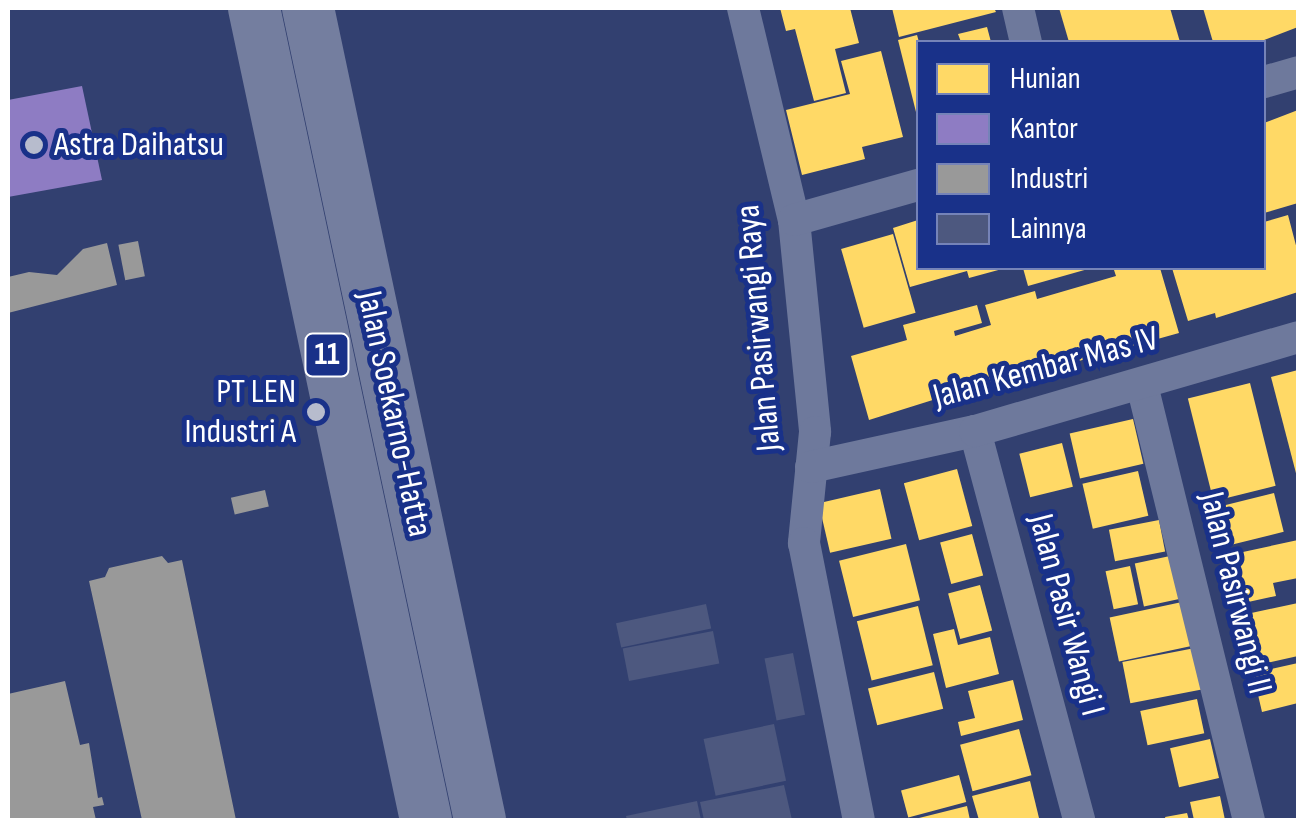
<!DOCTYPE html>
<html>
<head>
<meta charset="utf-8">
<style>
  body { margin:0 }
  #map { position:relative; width:1306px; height:828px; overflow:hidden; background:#324070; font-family:"Sofia Sans Condensed",sans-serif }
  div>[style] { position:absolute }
  .homes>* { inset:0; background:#ffd966; transform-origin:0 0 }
  .offices>* { inset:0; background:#8e7cc3 }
  .industry>* { inset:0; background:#999; transform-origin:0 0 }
  .building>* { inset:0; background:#4d587f; transform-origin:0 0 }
  .minor>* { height:32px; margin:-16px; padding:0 16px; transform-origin:16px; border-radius:16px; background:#6e799c }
  .trunk>* { height:52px; margin:-26px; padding:0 26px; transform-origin:26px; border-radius:26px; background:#747e9f }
  .dots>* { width:28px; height:28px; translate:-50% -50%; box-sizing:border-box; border:5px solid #193189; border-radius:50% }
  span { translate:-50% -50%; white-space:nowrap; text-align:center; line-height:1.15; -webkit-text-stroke:10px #193189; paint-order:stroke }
  .shield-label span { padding:2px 8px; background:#193189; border:2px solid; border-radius:8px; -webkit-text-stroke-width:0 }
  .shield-label { font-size:32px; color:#fff; font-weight:700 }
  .poi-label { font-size:35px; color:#fff }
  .left { translate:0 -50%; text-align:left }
  .right { translate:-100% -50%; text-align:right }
  .street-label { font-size:35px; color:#fff }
  .frame { position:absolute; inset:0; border:10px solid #fff; pointer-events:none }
  .legend { position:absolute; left:916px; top:40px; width:350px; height:230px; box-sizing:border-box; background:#193189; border:2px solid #7583b8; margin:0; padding:12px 18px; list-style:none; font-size:30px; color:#fff }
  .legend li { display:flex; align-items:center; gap:20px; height:50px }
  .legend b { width:50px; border:2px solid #7583b8 }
</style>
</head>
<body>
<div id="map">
  <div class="homes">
    <div style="clip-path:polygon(780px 8px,850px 8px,859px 43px,835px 49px,846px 93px,814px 101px,795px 29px,786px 31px)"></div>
    <div style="clip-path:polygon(892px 8px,994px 8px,996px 12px,899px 37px)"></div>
    <div style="clip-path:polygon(1059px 8px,1170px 8px,1180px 42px,1069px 42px)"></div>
    <div style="clip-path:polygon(1203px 8px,1298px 8px,1298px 27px,1259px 42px,1213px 42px)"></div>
    <div style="clip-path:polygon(987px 27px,991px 42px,961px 42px,958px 34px)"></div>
    <div style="clip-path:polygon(917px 35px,919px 42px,917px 116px,898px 40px)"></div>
    <div style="clip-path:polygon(881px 51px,903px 137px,862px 147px,865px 159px,802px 175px,786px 110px,850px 94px,841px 61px)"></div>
    <div style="clip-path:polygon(1298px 110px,1298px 203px,1264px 213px,1264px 123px)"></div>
    <div style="clip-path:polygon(1288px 215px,1298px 253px,1298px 292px,1216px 318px,1215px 313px,1188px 321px,1172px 268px,1264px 268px,1264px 222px)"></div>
    <div style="clip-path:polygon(918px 220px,918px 268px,1002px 269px,969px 278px,967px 271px,910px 287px,893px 228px)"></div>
    <div style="left:893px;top:234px;width:82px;height:54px;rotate:74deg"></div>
    <div style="clip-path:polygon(1023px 268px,1088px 268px,1088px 269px,1028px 286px)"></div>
    <div style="clip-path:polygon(1122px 268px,1160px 268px,1179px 333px,1007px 381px,1006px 377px,869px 420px,851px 356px,907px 340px,903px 325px,977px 305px,982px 323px,954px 331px,955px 336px,991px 325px,985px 305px,1035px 291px,1037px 299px,1116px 276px,1114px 270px)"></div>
    <div style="clip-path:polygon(1298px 370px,1298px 477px,1297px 477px,1271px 377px)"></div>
    <div style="left:1250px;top:383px;width:106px;height:64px;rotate:76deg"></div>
    <div style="left:1133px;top:419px;width:46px;height:65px;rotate:77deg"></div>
    <div style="left:1062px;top:443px;width:45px;height:44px;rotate:76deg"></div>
    <div style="left:957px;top:469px;width:59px;height:55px;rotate:75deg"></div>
    <div style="left:1138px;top:471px;width:46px;height:57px;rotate:77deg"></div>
    <div style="left:880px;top:489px;width:51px;height:63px;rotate:77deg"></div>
    <div style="left:1274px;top:493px;width:40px;height:59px;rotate:76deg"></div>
    <div style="left:1159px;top:520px;width:32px;height:51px;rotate:79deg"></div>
    <div style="left:972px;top:534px;width:43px;height:33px;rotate:75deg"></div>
    <div style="clip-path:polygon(1298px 540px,1298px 578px,1273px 583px,1276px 596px,1239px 604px,1229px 555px)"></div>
    <div style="left:906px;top:544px;width:58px;height:69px;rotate:76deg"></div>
    <div style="left:1170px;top:556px;width:44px;height:36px;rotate:78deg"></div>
    <div style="left:1130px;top:566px;width:39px;height:25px;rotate:78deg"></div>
    <div style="left:980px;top:585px;width:47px;height:33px;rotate:75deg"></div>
    <div style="left:1182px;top:602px;width:45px;height:74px;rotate:78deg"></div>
    <div style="clip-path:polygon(1298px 603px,1298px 656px,1253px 666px,1242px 615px)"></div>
    <div style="left:918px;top:606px;width:61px;height:63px;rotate:76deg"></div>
    <div style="clip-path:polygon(954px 629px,958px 645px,990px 637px,999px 674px,946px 688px,933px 634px)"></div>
    <div style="left:1195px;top:648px;width:42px;height:74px;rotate:79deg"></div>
    <div style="clip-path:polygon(1298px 663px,1298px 703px,1262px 712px,1253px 673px)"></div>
    <div style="left:934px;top:672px;width:38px;height:68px;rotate:76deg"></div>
    <div style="clip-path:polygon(1013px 680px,1023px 720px,961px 736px,958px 722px,975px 718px,968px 691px)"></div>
    <div style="left:1197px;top:699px;width:35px;height:58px;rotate:78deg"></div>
    <div style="left:1019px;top:729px;width:48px;height:61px;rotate:75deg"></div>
    <div style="left:1210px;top:739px;width:40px;height:41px;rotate:77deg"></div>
    <div style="left:959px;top:775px;width:28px;height:60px;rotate:75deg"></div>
    <div style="clip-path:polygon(1030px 781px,1039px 818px,979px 820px,972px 796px)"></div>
    <div style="clip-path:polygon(1220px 796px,1225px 820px,1194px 820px,1190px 802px)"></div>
    <div style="clip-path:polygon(967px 806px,970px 820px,916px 820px,915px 819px)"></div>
    <div style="clip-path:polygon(1187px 813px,1189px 820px,1166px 820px,1165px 817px)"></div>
  </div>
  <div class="offices">
    <div style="clip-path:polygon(82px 86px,102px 180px,8px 197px,8px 100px)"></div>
  </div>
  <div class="industry">
    <div style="left:138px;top:241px;width:36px;height:20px;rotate:79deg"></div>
    <div style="clip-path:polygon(107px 243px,117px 285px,8px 313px,8px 277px,29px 272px,57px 275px,83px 249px)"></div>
    <div style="left:265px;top:490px;width:17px;height:35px;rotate:77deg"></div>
    <div style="clip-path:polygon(162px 556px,168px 563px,182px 560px,236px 820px,142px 820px,89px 581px,105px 577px,109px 568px)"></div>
    <div style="clip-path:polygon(65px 681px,80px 745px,89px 743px,98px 798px,102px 797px,104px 805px,93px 807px,96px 820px,8px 820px,8px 694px)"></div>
  </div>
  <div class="building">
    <div style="left:706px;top:604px;width:25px;height:92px;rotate:78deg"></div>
    <div style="left:713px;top:631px;width:33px;height:92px;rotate:79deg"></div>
    <div style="left:793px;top:653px;width:63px;height:29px;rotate:79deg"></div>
    <div style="left:774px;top:724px;width:58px;height:72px;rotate:78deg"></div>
    <div style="clip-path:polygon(784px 785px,792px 820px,704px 820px,700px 802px)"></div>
    <div style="clip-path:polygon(697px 801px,701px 820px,627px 820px,626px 816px)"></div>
  </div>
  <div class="minor">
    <div style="left:743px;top:8px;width:218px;rotate:76.5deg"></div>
    <div style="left:794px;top:220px;width:213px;rotate:84.3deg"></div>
    <div style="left:815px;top:432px;width:112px;rotate:95.7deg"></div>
    <div style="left:804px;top:543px;width:282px;rotate:78.8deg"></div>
    <div style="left:1018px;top:8px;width:35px;rotate:77deg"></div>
    <div style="left:1264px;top:82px;width:35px;rotate:-16deg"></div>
    <div style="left:794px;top:220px;width:129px;rotate:-15.8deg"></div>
    <div style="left:1142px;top:385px;width:448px;rotate:76.2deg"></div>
    <div style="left:975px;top:431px;width:403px;rotate:75deg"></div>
    <div style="left:811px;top:467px;width:168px;rotate:-12.4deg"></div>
    <div style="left:975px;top:431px;width:336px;rotate:-16.2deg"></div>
  </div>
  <div class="trunk">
    <div style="left:254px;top:8px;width:830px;rotate:78.04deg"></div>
    <div style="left:308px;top:8px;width:830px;rotate:78.04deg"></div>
  </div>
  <div class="dots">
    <div style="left:34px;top:145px;background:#b7bccd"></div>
    <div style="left:316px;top:412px;background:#b7bccd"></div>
  </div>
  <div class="shield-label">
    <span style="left:327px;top:355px">11</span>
  </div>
  <div class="poi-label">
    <span class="left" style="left:54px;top:145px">Astra Daihatsu</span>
    <span class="right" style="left:296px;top:412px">PT LEN<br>Industri A</span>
  </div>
  <div class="street-label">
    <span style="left:759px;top:328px;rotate:-95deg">Jalan Pasirwangi Raya</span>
    <span style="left:1046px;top:368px;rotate:-15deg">Jalan Kembar Mas IV</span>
    <span style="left:394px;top:414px;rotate:78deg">Jalan Soekarno-Hatta</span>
    <span style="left:1235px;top:593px;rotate:76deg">Jalan Pasirwangi II</span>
    <span style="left:1066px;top:615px;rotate:75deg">Jalan Pasir Wangi I</span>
  </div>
  <div class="frame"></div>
  <ul class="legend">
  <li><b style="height:28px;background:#ffd966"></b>Hunian</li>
  <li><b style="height:28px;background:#8e7cc3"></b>Kantor</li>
  <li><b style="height:28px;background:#999"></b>Industri</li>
  <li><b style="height:28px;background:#4d587f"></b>Lainnya</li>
  </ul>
</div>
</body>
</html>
